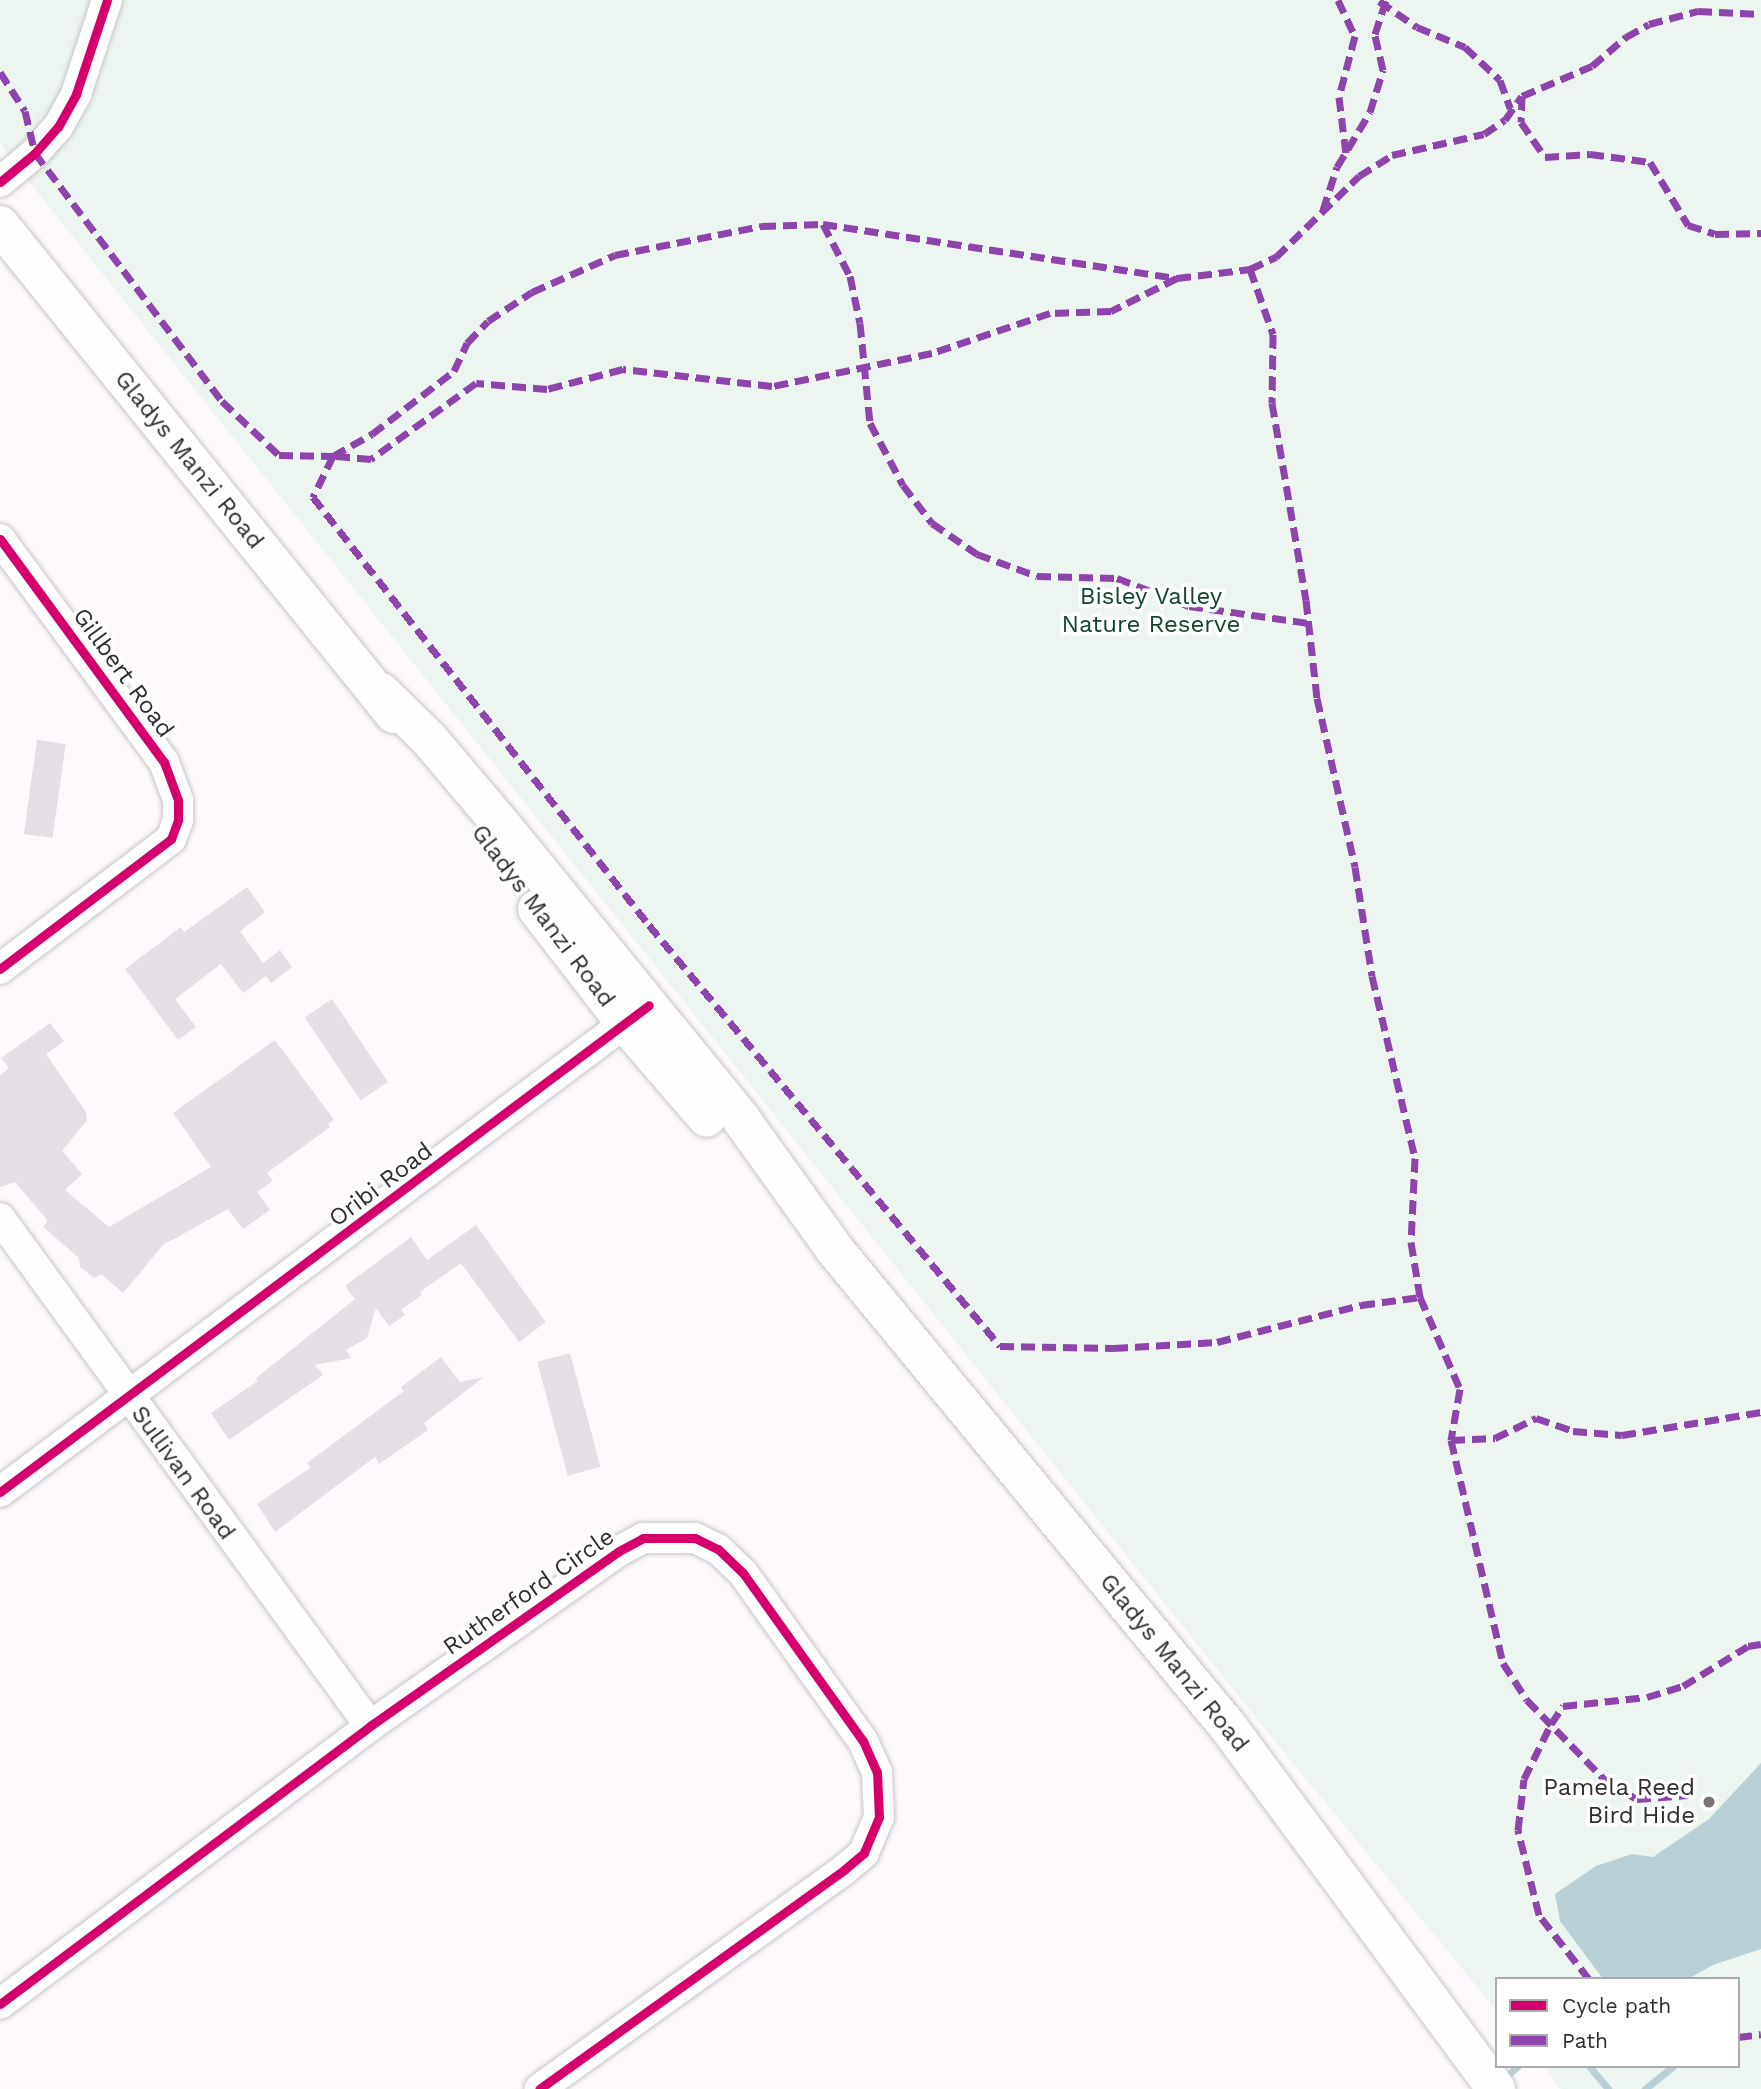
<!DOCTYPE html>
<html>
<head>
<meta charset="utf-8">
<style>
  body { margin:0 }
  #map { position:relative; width:1761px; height:2089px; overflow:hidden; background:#fdf9fc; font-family:"Work Sans",sans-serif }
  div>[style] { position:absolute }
  .green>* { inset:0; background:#ecf5ef }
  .water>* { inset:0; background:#b8d0d6 }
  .stream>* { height:7px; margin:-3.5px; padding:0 3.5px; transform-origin:3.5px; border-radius:3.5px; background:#b8d0d6 }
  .building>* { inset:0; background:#e4dfe4; transform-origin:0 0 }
  .roads { filter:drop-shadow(0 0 2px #c7c4c7) drop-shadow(0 0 2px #c7c4c7) }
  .minor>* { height:30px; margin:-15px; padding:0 15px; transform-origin:15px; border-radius:15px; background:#fffeff }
  .major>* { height:38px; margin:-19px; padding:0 19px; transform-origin:19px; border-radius:19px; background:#fffeff }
  .quiet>* { height:7px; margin-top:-3.5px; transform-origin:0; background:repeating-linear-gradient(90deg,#8e44ad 0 14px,transparent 0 21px) }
  .cycleway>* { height:9px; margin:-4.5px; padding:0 4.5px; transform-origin:4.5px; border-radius:4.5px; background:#d6006c }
  .dots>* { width:19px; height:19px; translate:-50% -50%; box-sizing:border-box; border:4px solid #fff; border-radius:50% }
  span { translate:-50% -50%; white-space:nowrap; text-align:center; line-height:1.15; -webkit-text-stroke:7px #fff; paint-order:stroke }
  .street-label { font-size:24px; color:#302d30 }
  .park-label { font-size:24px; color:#12452a }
  .poi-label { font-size:24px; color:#302d30 }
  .right { translate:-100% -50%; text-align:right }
  .legend { position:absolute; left:1495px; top:1977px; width:245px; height:91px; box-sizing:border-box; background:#fff; border:2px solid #acabac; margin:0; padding:9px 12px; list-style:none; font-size:21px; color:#302d30 }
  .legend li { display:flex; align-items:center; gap:14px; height:35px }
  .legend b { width:35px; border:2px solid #acabac }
</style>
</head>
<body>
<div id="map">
  <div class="green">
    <div style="clip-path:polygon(0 0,1761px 0,1761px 2089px,1561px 2089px,1542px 2066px,1738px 2066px,1738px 1979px,1497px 1979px,1497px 2011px,1265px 1729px,14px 163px,0 142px)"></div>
  </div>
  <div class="water">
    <div style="clip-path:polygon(1761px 1763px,1761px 1949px,1713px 1965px,1688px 1979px,1603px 1979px,1560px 1921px,1555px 1894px,1596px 1866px,1632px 1854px,1653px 1857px,1709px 1819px)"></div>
  </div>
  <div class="stream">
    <div style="left:1589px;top:2066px;width:30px;rotate:50deg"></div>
    <div style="left:1511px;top:2072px;width:9px;rotate:-41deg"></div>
    <div style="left:1645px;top:2089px;width:36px;rotate:-39deg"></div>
  </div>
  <div class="building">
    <div style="left:37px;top:740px;width:29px;height:95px;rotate:8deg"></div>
    <div style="clip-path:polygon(247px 887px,265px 912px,240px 931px,263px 963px,280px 950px,292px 967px,271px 983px,266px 976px,243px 993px,221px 964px,175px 999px,196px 1027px,178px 1040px,125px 969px,181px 927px,184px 932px)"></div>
    <div style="left:332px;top:999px;width:100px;height:33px;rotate:56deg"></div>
    <div style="clip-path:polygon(50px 1023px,64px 1041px,46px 1054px,86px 1112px,87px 1120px,62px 1151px,82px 1174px,65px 1190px,109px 1227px,211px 1167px,173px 1113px,275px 1040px,334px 1120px,328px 1124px,330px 1127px,267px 1173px,273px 1181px,257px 1192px,270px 1210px,243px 1229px,228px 1209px,163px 1245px,123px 1293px,101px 1274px,94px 1278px,80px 1267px,79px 1258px,43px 1227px,48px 1221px,15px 1182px,0 1187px,0 1075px,9px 1068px,1px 1058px)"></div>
    <div style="clip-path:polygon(476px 1225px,546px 1322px,519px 1342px,461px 1263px,420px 1292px,422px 1295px,401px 1310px,405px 1315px,389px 1326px,376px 1308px,367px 1338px,346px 1350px,351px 1358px,315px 1365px,323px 1375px,229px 1440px,211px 1413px,258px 1381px,256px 1378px,355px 1299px,345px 1286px,411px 1237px,427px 1260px)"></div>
    <div style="left:570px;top:1353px;width:118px;height:34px;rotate:75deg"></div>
    <div style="clip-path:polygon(441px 1357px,460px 1382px,484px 1377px,424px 1423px,428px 1430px,379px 1464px,375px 1457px,275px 1532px,257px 1504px,310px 1468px,307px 1463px,404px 1391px,401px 1387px)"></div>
  </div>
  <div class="roads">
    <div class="minor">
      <div style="left:0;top:182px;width:45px;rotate:-39.6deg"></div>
      <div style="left:35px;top:153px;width:35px;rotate:-49deg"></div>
      <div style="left:58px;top:127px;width:38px;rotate:-61deg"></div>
      <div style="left:76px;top:94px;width:99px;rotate:-71.7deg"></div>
      <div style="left:0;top:539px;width:277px;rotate:53.7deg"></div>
      <div style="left:164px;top:762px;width:40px;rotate:69.8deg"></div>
      <div style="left:178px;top:800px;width:20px;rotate:90deg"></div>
      <div style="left:178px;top:820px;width:20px;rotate:110deg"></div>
      <div style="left:171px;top:839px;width:215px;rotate:142.8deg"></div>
      <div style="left:0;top:1218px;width:628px;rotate:53.93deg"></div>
      <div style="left:0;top:1492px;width:801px;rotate:-36.88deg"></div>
      <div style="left:0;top:2004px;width:463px;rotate:-36.9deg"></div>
      <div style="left:370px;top:1726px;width:304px;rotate:-35.1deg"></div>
      <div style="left:619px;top:1551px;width:27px;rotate:-28deg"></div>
      <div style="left:643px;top:1538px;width:52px"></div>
      <div style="left:695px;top:1538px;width:25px;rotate:26deg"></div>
      <div style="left:718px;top:1549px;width:35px;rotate:44deg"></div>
      <div style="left:743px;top:1573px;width:206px;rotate:54.5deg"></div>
      <div style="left:863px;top:1741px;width:34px;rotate:66deg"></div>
      <div style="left:877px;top:1772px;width:45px;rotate:87.5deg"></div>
      <div style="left:879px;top:1817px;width:39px;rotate:113deg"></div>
      <div style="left:864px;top:1853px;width:26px;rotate:140deg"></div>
      <div style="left:844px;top:1870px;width:375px;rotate:144.3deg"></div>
    </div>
    <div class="major">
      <div style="left:0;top:225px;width:628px;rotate:51.14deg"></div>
      <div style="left:381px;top:692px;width:67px;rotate:44.4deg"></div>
      <div style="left:429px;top:739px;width:110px;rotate:49.8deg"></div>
      <div style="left:500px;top:823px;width:382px;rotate:50.8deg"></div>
      <div style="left:741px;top:1119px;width:161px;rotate:54.3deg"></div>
      <div style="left:835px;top:1250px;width:619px;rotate:50.5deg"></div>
      <div style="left:1229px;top:1728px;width:449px;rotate:53.5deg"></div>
      <div style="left:537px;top:909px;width:144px;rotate:52.3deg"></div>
      <div style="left:625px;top:1023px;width:125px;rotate:49.2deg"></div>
    </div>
  </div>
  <div class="quiet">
    <div style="left:1338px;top:0;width:40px;rotate:65deg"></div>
    <div style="left:1355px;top:36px;width:63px;rotate:104.7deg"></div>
    <div style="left:1339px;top:97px;width:57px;rotate:83deg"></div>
    <div style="left:1379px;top:1px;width:46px;rotate:34.4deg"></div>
    <div style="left:1417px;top:27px;width:52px;rotate:22.6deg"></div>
    <div style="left:1465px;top:47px;width:48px;rotate:43.3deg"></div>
    <div style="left:1500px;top:80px;width:30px;rotate:70deg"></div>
    <div style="left:0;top:72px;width:46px;rotate:57.3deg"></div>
    <div style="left:25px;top:111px;width:43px;rotate:76.6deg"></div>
    <div style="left:35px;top:153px;width:311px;rotate:53deg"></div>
    <div style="left:222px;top:401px;width:79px;rotate:43.5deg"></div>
    <div style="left:279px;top:455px;width:54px;rotate:1.1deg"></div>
    <div style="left:333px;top:456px;width:45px;rotate:-29.4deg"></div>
    <div style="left:372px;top:434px;width:103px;rotate:-37.5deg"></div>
    <div style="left:454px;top:371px;width:31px;rotate:-65deg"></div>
    <div style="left:467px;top:343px;width:30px;rotate:-46deg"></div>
    <div style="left:488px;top:321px;width:53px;rotate:-33.4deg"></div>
    <div style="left:532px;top:292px;width:91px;rotate:-24deg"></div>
    <div style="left:615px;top:255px;width:150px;rotate:-11.2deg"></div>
    <div style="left:762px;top:226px;width:61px;rotate:-1.9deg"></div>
    <div style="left:823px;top:224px;width:358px;rotate:8.7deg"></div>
    <div style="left:1177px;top:278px;width:74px;rotate:-7deg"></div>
    <div style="left:1250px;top:269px;width:29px;rotate:-25deg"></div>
    <div style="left:1276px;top:257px;width:116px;rotate:-44.3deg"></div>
    <div style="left:1359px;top:176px;width:39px;rotate:-32deg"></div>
    <div style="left:1392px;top:155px;width:94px;rotate:-12.9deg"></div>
    <div style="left:1484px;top:134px;width:25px;rotate:-34deg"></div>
    <div style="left:1505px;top:120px;width:29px;rotate:-55deg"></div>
    <div style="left:1522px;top:96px;width:76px;rotate:-23.2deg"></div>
    <div style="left:1592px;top:66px;width:45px;rotate:-40.5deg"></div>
    <div style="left:1626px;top:37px;width:26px;rotate:-29deg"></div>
    <div style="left:1649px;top:24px;width:51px;rotate:-14.9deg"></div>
    <div style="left:1698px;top:11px;width:63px;rotate:2.7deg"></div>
    <div style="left:1522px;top:96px;width:26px;rotate:92deg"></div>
    <div style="left:1521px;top:122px;width:42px;rotate:55.6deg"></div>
    <div style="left:1545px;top:157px;width:45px;rotate:-3.8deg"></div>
    <div style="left:1590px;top:154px;width:61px;rotate:7.6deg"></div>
    <div style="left:1650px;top:162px;width:74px;rotate:58.9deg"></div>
    <div style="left:1688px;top:225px;width:28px;rotate:18deg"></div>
    <div style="left:1715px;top:234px;width:46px;rotate:-1.2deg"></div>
    <div style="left:1323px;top:210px;width:45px;rotate:-72deg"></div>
    <div style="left:1337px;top:167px;width:64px;rotate:-59deg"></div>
    <div style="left:1370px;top:112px;width:44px;rotate:-72.8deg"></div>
    <div style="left:1383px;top:70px;width:37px;rotate:-103deg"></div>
    <div style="left:1375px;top:34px;width:36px;rotate:-72deg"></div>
    <div style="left:823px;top:224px;width:59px;rotate:62.6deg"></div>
    <div style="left:850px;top:276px;width:48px;rotate:78deg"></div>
    <div style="left:860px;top:323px;width:100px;rotate:84.3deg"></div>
    <div style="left:870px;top:423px;width:70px;rotate:62deg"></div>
    <div style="left:903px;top:485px;width:48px;rotate:52.7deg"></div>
    <div style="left:932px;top:523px;width:55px;rotate:34.6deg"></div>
    <div style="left:977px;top:554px;width:64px;rotate:20.1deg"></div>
    <div style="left:1037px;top:576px;width:80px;rotate:1.4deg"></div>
    <div style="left:1117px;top:578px;width:77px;rotate:21.3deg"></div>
    <div style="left:1189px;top:606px;width:120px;rotate:8.1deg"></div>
    <div style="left:1250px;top:269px;width:69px;rotate:70.5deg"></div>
    <div style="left:1273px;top:334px;width:69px;rotate:90.8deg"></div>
    <div style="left:1272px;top:403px;width:200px;rotate:80.2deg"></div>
    <div style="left:1306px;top:600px;width:99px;rotate:83.6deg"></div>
    <div style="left:1317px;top:698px;width:173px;rotate:77.3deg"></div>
    <div style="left:1355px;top:867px;width:110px;rotate:81.1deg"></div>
    <div style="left:1372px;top:976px;width:187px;rotate:76.7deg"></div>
    <div style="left:1415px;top:1158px;width:84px;rotate:92.7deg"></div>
    <div style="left:1411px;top:1242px;width:56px;rotate:80.7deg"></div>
    <div style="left:1420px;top:1297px;width:100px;rotate:66.5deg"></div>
    <div style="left:1460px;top:1389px;width:52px;rotate:100deg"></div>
    <div style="left:1451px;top:1440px;width:229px;rotate:76.9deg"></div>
    <div style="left:1503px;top:1663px;width:44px;rotate:57deg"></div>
    <div style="left:1527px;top:1700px;width:112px;rotate:45.7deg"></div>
    <div style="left:1605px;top:1780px;width:37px;rotate:31deg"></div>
    <div style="left:1637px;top:1799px;width:51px;rotate:-4.5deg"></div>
    <div style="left:1177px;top:278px;width:74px;rotate:153.4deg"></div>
    <div style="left:1111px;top:311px;width:61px;rotate:178.1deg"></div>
    <div style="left:1050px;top:313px;width:125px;rotate:161.3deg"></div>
    <div style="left:932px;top:353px;width:163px;rotate:168.3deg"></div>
    <div style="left:772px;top:386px;width:150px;rotate:-173.5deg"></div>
    <div style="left:623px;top:369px;width:79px;rotate:165.3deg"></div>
    <div style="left:547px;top:389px;width:71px;rotate:-175.2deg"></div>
    <div style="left:476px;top:383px;width:130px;rotate:144.1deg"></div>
    <div style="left:371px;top:459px;width:38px;rotate:-175deg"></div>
    <div style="left:333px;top:456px;width:46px;rotate:116deg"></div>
    <div style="left:313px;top:497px;width:544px;rotate:51.87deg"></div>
    <div style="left:649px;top:925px;width:548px;rotate:50.18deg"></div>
    <div style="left:1000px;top:1346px;width:114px;rotate:1deg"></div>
    <div style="left:1114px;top:1348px;width:103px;rotate:-3.3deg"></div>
    <div style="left:1217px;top:1342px;width:149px;rotate:-14.4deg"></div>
    <div style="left:1361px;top:1305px;width:60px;rotate:-7.7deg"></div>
    <div style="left:1451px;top:1440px;width:44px;rotate:-2.6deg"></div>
    <div style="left:1495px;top:1438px;width:46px;rotate:-26deg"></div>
    <div style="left:1536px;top:1418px;width:39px;rotate:19deg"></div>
    <div style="left:1573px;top:1431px;width:49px;rotate:4.7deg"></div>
    <div style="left:1622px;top:1435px;width:141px;rotate:-9.4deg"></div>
    <div style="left:1589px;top:1979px;width:81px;rotate:-128deg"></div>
    <div style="left:1539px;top:1915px;width:88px;rotate:-103.9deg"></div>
    <div style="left:1518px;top:1830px;width:51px;rotate:-83.3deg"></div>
    <div style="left:1524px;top:1779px;width:61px;rotate:-63.9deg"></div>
    <div style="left:1551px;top:1724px;width:22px;rotate:-56deg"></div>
    <div style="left:1563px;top:1706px;width:84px;rotate:-6.1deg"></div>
    <div style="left:1647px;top:1697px;width:38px;rotate:-17deg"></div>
    <div style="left:1683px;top:1686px;width:76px;rotate:-31.6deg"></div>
    <div style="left:1748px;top:1646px;width:13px;rotate:-9deg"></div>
    <div style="left:1738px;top:2037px;width:23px;rotate:-7deg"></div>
  </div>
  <div class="cycleway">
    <div style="left:0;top:182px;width:45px;rotate:-39.6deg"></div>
    <div style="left:35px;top:153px;width:35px;rotate:-49deg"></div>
    <div style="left:58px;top:127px;width:38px;rotate:-61deg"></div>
    <div style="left:76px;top:94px;width:99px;rotate:-71.7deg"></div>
    <div style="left:0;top:539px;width:277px;rotate:53.7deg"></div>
    <div style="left:164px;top:762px;width:40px;rotate:69.8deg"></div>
    <div style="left:178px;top:800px;width:20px;rotate:90deg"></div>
    <div style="left:178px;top:820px;width:20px;rotate:110deg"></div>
    <div style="left:171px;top:839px;width:215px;rotate:142.8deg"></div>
    <div style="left:0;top:1492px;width:811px;rotate:-36.88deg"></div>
    <div style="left:0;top:2004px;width:463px;rotate:-36.9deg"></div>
    <div style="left:370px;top:1726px;width:304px;rotate:-35.1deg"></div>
    <div style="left:619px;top:1551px;width:27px;rotate:-28deg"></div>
    <div style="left:643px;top:1538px;width:52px"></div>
    <div style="left:695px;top:1538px;width:25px;rotate:26deg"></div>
    <div style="left:718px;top:1549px;width:35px;rotate:44deg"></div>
    <div style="left:743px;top:1573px;width:206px;rotate:54.5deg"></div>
    <div style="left:863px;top:1741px;width:34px;rotate:66deg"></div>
    <div style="left:877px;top:1772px;width:45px;rotate:87.5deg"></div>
    <div style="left:879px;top:1817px;width:39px;rotate:113deg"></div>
    <div style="left:864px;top:1853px;width:26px;rotate:140deg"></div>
    <div style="left:844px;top:1870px;width:375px;rotate:144.3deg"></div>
  </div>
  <div class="dots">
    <div style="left:1709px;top:1802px;background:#787477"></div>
  </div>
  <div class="street-label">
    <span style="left:189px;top:460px;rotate:51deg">Gladys Manzi Road</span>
    <span style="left:123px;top:673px;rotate:54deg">Gillbert Road</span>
    <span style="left:543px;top:916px;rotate:53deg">Gladys Manzi Road</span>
    <span style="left:381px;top:1185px;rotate:-37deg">Oribi Road</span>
    <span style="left:183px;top:1473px;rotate:54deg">Sullivan Road</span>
    <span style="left:529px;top:1592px;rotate:-35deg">Rutherford Circle</span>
    <span style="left:1174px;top:1663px;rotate:51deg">Gladys Manzi Road</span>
  </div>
  <div class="park-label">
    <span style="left:1151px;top:611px">Bisley Valley<br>Nature Reserve</span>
  </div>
  <div class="poi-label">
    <span class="right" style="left:1695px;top:1802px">Pamela Reed<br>Bird Hide</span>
  </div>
  <ul class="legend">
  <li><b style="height:9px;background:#d6006c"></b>Cycle path</li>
  <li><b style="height:9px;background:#8e44ad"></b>Path</li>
  </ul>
</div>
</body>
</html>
